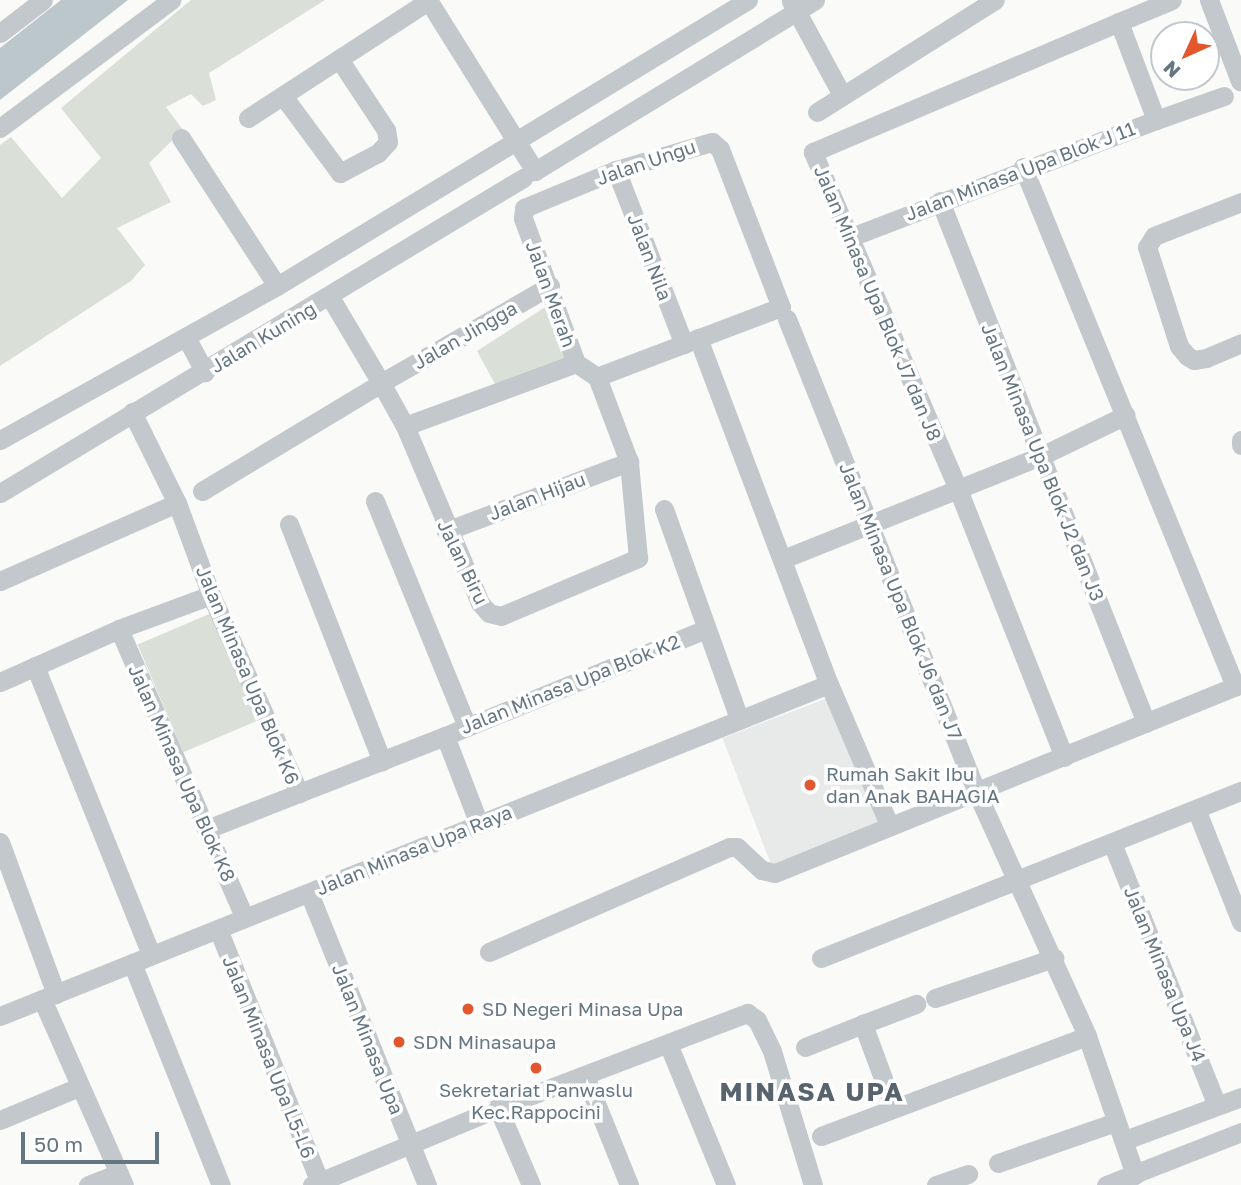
<!DOCTYPE html>
<html>
<head>
<meta charset="utf-8">
<style>
  body { margin:0 }
  #map { position:relative; width:1241px; height:1185px; overflow:hidden; background:#fafaf8; font-family:"Golos Text",sans-serif }
  div>[style] { position:absolute }
  .built>* { inset:0; background:#e8e9e9; transform-origin:0 0 }
  .green>* { inset:0; background:#dadfd7; transform-origin:0 0 }
  .water>* { inset:0; background:#bbc7cb }
  .minor>* { height:19px; margin:-9.5px; padding:0 9.5px; transform-origin:9.5px; border-radius:9.5px; background:#c3c8cc }
  .dots>* { width:19px; height:19px; translate:-50% -50%; box-sizing:border-box; border:4px solid #fff; border-radius:50% }
  span { translate:-50% -50%; white-space:nowrap; text-align:center; line-height:1.15; -webkit-text-stroke:7px #fff; paint-order:stroke }
  .street-label { font-size:19px; color:#657683 }
  .poi-label { font-size:19px; color:#657683 }
  .left { translate:0 -50%; text-align:left }
  .district-label { font-size:26px; color:#57646e; font-weight:700; letter-spacing:2px }
  .north { position:absolute; left:1150px; top:21px; width:70px; height:70px; box-sizing:border-box; background:#fff; border:2px solid #c1c8cd; border-radius:50%; rotate:225deg; font-size:19px; font-weight:700; line-height:28px; text-align:center; color:#657683 }
  .north::after { content:''; display:block; margin:auto; width:24px; height:32px; background:#e4572e; clip-path:polygon(50% 0,100% 100%,50% 72%,0 100%) }
  .scale { position:absolute; left:21px; top:1132px; width:138px; height:32px; box-sizing:border-box; border:4px solid #657683; border-top:0; padding-left:9px; font-size:21px; line-height:24px; white-space:nowrap; color:#657683; -webkit-text-stroke:5px #fff; paint-order:stroke }
</style>
</head>
<body>
<div id="map">
  <div class="built">
    <div style="left:843px;top:692px;width:149px;height:129px;rotate:69deg"></div>
  </div>
  <div class="green">
    <div style="clip-path:polygon(191px 0,325px 0,209px 73px,216px 100px,203px 106px,191px 94px,166px 107px,183px 130px,149px 163px,171px 202px,117px 228px,145px 265px,131px 281px,0 366px,0 145px,11px 137px,62px 198px,101px 158px,61px 108px)"></div>
    <div style="clip-path:polygon(547px 306px,574px 372px,502px 397px,477px 351px)"></div>
    <div style="left:214px;top:612px;width:117px;height:83px;rotate:67deg"></div>
  </div>
  <div class="water">
    <div style="clip-path:polygon(61px 0,128px 0,0 100px,0 48px)"></div>
  </div>
  <div class="minor">
    <div style="left:428px;top:0;width:202px;rotate:58deg"></div>
    <div style="left:535px;top:171px;width:328px;rotate:-31.4deg"></div>
    <div style="left:1209px;top:0;width:87px;rotate:69.1deg"></div>
    <div style="left:791px;top:1px;width:107px;rotate:61.5deg"></div>
    <div style="left:0;top:33px;width:54px;rotate:-37.5deg"></div>
    <div style="left:283px;top:96px;width:96px;rotate:53.5deg"></div>
    <div style="left:340px;top:173px;width:43px;rotate:-27.8deg"></div>
    <div style="left:378px;top:153px;width:15px;rotate:-48deg"></div>
    <div style="left:388px;top:142px;width:12px;rotate:-99deg"></div>
    <div style="left:386px;top:130px;width:85px;rotate:-123.5deg"></div>
    <div style="left:817px;top:112px;width:210px;rotate:-32.2deg"></div>
    <div style="left:248px;top:118px;width:215px;rotate:-33deg"></div>
    <div style="left:1156px;top:120px;width:72px;rotate:-19.4deg"></div>
    <div style="left:0;top:128px;width:214px;rotate:-36.8deg"></div>
    <div style="left:181px;top:138px;width:176px;rotate:57deg"></div>
    <div style="left:712px;top:142px;width:11px;rotate:41deg"></div>
    <div style="left:720px;top:149px;width:169px;rotate:68.9deg"></div>
    <div style="left:781px;top:307px;width:197px;rotate:159.2deg"></div>
    <div style="left:597px;top:377px;width:25px;rotate:-146deg"></div>
    <div style="left:576px;top:363px;width:154px;rotate:-110.1deg"></div>
    <div style="left:523px;top:218px;width:10px;rotate:-84deg"></div>
    <div style="left:524px;top:208px;width:100px;rotate:-22.4deg"></div>
    <div style="left:616px;top:170px;width:100px;rotate:-16.3deg"></div>
    <div style="left:1023px;top:167px;width:561px;rotate:67.78deg"></div>
    <div style="left:616px;top:170px;width:187px;rotate:68.7deg"></div>
    <div style="left:940px;top:201px;width:561px;rotate:68.46deg"></div>
    <div style="left:1241px;top:202px;width:93px;rotate:158.7deg"></div>
    <div style="left:1154px;top:236px;width:13px;rotate:122deg"></div>
    <div style="left:1147px;top:247px;width:104px;rotate:72.1deg"></div>
    <div style="left:1179px;top:346px;width:13px;rotate:51deg"></div>
    <div style="left:1187px;top:356px;width:8px;rotate:30deg"></div>
    <div style="left:1194px;top:360px;width:12px;rotate:-9deg"></div>
    <div style="left:1206px;top:358px;width:38px;rotate:-23deg"></div>
    <div style="left:851px;top:237px;width:327px;rotate:-21deg"></div>
    <div style="left:1156px;top:120px;width:105px;rotate:-110.7deg"></div>
    <div style="left:1119px;top:22px;width:57px;rotate:-22.5deg"></div>
    <div style="left:330px;top:297px;width:100px;rotate:59.3deg"></div>
    <div style="left:381px;top:383px;width:195px;rotate:-29.9deg"></div>
    <div style="left:787px;top:319px;width:511px;rotate:68.16deg"></div>
    <div style="left:977px;top:793px;width:267px;rotate:65.6deg"></div>
    <div style="left:1087px;top:1036px;width:147px;rotate:70.9deg"></div>
    <div style="left:186px;top:337px;width:40px;rotate:62deg"></div>
    <div style="left:698px;top:338px;width:370px;rotate:69.3deg"></div>
    <div style="left:829px;top:684px;width:155px;rotate:66.9deg"></div>
    <div style="left:132px;top:412px;width:102px;rotate:63.7deg"></div>
    <div style="left:177px;top:503px;width:98px;rotate:69.7deg"></div>
    <div style="left:211px;top:595px;width:217px;rotate:66deg"></div>
    <div style="left:299px;top:793px;width:99px;rotate:158.6deg"></div>
    <div style="left:405px;top:426px;width:182px;rotate:-20.2deg"></div>
    <div style="left:0;top:440px;width:317px;rotate:-29.1deg"></div>
    <div style="left:277px;top:286px;width:551px;rotate:-31.27deg"></div>
    <div style="left:1241px;top:440px;width:5px;rotate:90deg"></div>
    <div style="left:202px;top:491px;width:209px;rotate:-31.1deg"></div>
    <div style="left:381px;top:383px;width:49px;rotate:60.8deg"></div>
    <div style="left:405px;top:426px;width:192px;rotate:67deg"></div>
    <div style="left:480px;top:603px;width:13px;rotate:48deg"></div>
    <div style="left:489px;top:613px;width:12px;rotate:14deg"></div>
    <div style="left:501px;top:616px;width:149px;rotate:-22.9deg"></div>
    <div style="left:638px;top:558px;width:96px;rotate:-95.4deg"></div>
    <div style="left:629px;top:462px;width:91px;rotate:-110.6deg"></div>
    <div style="left:0;top:493px;width:611px;rotate:-31.06deg"></div>
    <div style="left:375px;top:501px;width:244px;rotate:67.8deg"></div>
    <div style="left:664px;top:509px;width:222px;rotate:70.3deg"></div>
    <div style="left:289px;top:524px;width:255px;rotate:68.6deg"></div>
    <div style="left:446px;top:531px;width:196px;rotate:-20.7deg"></div>
    <div style="left:783px;top:559px;width:278px;rotate:-21.8deg"></div>
    <div style="left:1041px;top:456px;width:94px;rotate:-25.8deg"></div>
    <div style="left:0;top:581px;width:193px;rotate:-23.8deg"></div>
    <div style="left:119px;top:629px;width:314px;rotate:66.5deg"></div>
    <div style="left:35px;top:666px;width:311px;rotate:68.1deg"></div>
    <div style="left:0;top:682px;width:130px;rotate:-24deg"></div>
    <div style="left:119px;top:629px;width:98px;rotate:-20.3deg"></div>
    <div style="left:1064px;top:757px;width:288px;rotate:-111.6deg"></div>
    <div style="left:958px;top:489px;width:367px;rotate:-113.3deg"></div>
    <div style="left:813px;top:152px;width:332px;rotate:-23deg"></div>
    <div style="left:299px;top:793px;width:157px;rotate:-21.3deg"></div>
    <div style="left:1196px;top:809px;width:122px;rotate:68.3deg"></div>
    <div style="left:479px;top:824px;width:94px;rotate:-111.1deg"></div>
    <div style="left:445px;top:736px;width:282px;rotate:-22.3deg"></div>
    <div style="left:0;top:842px;width:162px;rotate:69.8deg"></div>
    <div style="left:1112px;top:843px;width:282px;rotate:68.2deg"></div>
    <div style="left:309px;top:893px;width:315px;rotate:68deg"></div>
    <div style="left:218px;top:929px;width:276px;rotate:68.1deg"></div>
    <div style="left:489px;top:952px;width:262px;rotate:-23.6deg"></div>
    <div style="left:729px;top:847px;width:8px"></div>
    <div style="left:737px;top:847px;width:34px;rotate:43deg"></div>
    <div style="left:762px;top:870px;width:13px;rotate:13deg"></div>
    <div style="left:775px;top:873px;width:503px;rotate:-22.08deg"></div>
    <div style="left:821px;top:958px;width:452px;rotate:-21.7deg"></div>
    <div style="left:132px;top:963px;width:239px;rotate:68.2deg"></div>
    <div style="left:935px;top:998px;width:126px;rotate:-18.6deg"></div>
    <div style="left:42px;top:999px;width:203px;rotate:66.2deg"></div>
    <div style="left:0;top:1016px;width:893px;rotate:-21.83deg"></div>
    <div style="left:669px;top:1046px;width:150px;rotate:67.7deg"></div>
    <div style="left:805px;top:1047px;width:62px;rotate:-21.6deg"></div>
    <div style="left:585px;top:1076px;width:118px;rotate:68deg"></div>
    <div style="left:498px;top:1108px;width:84px;rotate:66.8deg"></div>
    <div style="left:894px;top:1108px;width:90px;rotate:-110.3deg"></div>
    <div style="left:863px;top:1024px;width:57px;rotate:-20.7deg"></div>
    <div style="left:0;top:1120px;width:86px;rotate:-22.7deg"></div>
    <div style="left:821px;top:1136px;width:284px;rotate:-20.6deg"></div>
    <div style="left:1125px;top:1140px;width:124px;rotate:-20.3deg"></div>
    <div style="left:998px;top:1163px;width:125px;rotate:-19.2deg"></div>
    <div style="left:88px;top:1185px;width:33px;rotate:-21deg"></div>
    <div style="left:312px;top:1185px;width:201px;rotate:-22.5deg"></div>
    <div style="left:498px;top:1108px;width:267px;rotate:-20.9deg"></div>
    <div style="left:747px;top:1013px;width:12px;rotate:35deg"></div>
    <div style="left:757px;top:1020px;width:34px;rotate:64deg"></div>
    <div style="left:772px;top:1051px;width:140px;rotate:73deg"></div>
    <div style="left:936px;top:1185px;width:34px;rotate:-19deg"></div>
    <div style="left:1106px;top:1185px;width:145px;rotate:-21.4deg"></div>
  </div>
  <div class="dots">
    <div style="left:810px;top:785px;background:#e4572e"></div>
    <div style="left:468px;top:1009px;background:#e4572e"></div>
    <div style="left:399px;top:1042px;background:#e4572e"></div>
    <div style="left:536px;top:1068px;background:#e4572e"></div>
  </div>
  <div class="street-label">
    <span style="left:646px;top:162px;rotate:-19deg">Jalan Ungu</span>
    <span style="left:1020px;top:171px;rotate:-21deg">Jalan Minasa Upa Blok J 11</span>
    <span style="left:650px;top:257px;rotate:69deg">Jalan Nila</span>
    <span style="left:551px;top:294px;rotate:70deg">Jalan Merah</span>
    <span style="left:878px;top:303px;rotate:67deg">Jalan Minasa Upa Blok J7 dan J8</span>
    <span style="left:465px;top:335px;rotate:-30deg">Jalan Jingga</span>
    <span style="left:263px;top:337px;rotate:-31deg">Jalan Kuning</span>
    <span style="left:1043px;top:462px;rotate:68deg">Jalan Minasa Upa Blok J2 dan J3</span>
    <span style="left:537px;top:496px;rotate:-21deg">Jalan Hijau</span>
    <span style="left:463px;top:562px;rotate:64deg">Jalan Biru</span>
    <span style="left:901px;top:601px;rotate:68deg">Jalan Minasa Upa Blok J6 dan J7</span>
    <span style="left:248px;top:675px;rotate:67deg">Jalan Minasa Upa Blok K6</span>
    <span style="left:570px;top:684px;rotate:-22deg">Jalan Minasa Upa Blok K2</span>
    <span style="left:182px;top:773px;rotate:66deg">Jalan Minasa Upa Blok K8</span>
    <span style="left:414px;top:850px;rotate:-22deg">Jalan Minasa Upa Raya</span>
    <span style="left:1165px;top:974px;rotate:68deg">Jalan Minasa Upa J4</span>
    <span style="left:368px;top:1039px;rotate:68deg">Jalan Minasa Upa</span>
    <span style="left:269px;top:1057px;rotate:68deg">Jalan Minasa Upa L5-L6</span>
  </div>
  <div class="poi-label">
    <span class="left" style="left:826px;top:785px">Rumah Sakit Ibu<br>dan Anak BAHAGIA</span>
    <span class="left" style="left:482px;top:1009px">SD Negeri Minasa Upa</span>
    <span class="left" style="left:413px;top:1042px">SDN Minasaupa</span>
    <span style="left:536px;top:1101px">Sekretariat Panwaslu<br>Kec.Rappocini</span>
  </div>
  <div class="district-label">
    <span style="left:812px;top:1092px">MINASA UPA</span>
  </div>
  <div class="north">N</div>
  <div class="scale">50 m</div>
</div>
</body>
</html>
